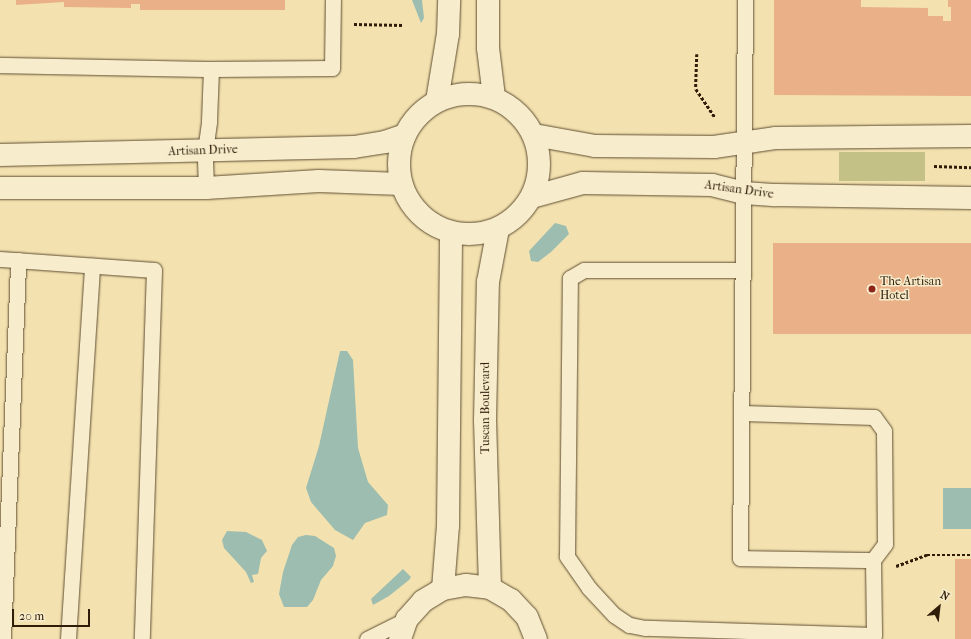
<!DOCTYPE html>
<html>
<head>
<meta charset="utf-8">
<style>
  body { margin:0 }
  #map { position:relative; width:971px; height:639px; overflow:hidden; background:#f3e2af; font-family:"IM FELL French Canon",serif }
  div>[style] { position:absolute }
  .green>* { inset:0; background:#c3c185; transform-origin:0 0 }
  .water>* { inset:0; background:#9cbdb0; transform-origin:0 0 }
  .building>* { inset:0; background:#eab087; transform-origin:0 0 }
  .path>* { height:2.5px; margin-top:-1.25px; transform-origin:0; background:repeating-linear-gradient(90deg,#2f1d0a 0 3px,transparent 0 5px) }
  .roads { filter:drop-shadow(0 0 1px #604e33) drop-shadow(0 0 1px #604e33) }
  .service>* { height:15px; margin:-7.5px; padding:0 7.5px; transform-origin:7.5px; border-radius:7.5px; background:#f7eccb }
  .tertiary>* { height:22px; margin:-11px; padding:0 11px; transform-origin:11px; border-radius:11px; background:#f7eccb }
  .secondary>* { height:22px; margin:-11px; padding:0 11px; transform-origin:11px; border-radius:11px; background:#f7eccb }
  .secondary>.ring { margin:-11px; padding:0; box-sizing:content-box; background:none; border:22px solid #f7eccb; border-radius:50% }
  .dots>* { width:11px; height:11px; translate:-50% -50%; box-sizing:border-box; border:2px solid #f7eccb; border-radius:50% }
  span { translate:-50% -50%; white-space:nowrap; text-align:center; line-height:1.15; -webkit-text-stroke:3px #f7eccb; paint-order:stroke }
  .street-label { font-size:12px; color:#2f1d0a }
  .poi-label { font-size:12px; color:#2f1d0a }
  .left { translate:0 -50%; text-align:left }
  .north { position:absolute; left:919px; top:587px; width:40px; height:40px; -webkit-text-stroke:3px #f7eccb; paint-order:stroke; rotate:28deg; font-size:11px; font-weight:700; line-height:16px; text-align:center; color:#2f1d0a }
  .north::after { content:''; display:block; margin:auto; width:14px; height:18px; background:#2f1d0a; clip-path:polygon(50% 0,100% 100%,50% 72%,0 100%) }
  .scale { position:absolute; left:12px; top:609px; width:78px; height:18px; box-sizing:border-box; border:2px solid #2f1d0a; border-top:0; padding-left:5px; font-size:12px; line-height:14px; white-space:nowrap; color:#2f1d0a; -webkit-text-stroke:3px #f7eccb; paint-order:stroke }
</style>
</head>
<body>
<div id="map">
  <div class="green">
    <div style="left:839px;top:152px;width:86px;height:29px"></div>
  </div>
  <div class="water">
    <div style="clip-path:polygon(412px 0,422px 0,424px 18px,421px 23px)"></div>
    <div style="clip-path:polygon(555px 223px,566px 226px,569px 234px,551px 252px,538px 262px,531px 261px,529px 251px)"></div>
    <div style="clip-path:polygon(340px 351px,347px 351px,353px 360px,358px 448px,368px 482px,388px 505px,387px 515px,365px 523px,353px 540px,335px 530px,311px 502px,306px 488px,319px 446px)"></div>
    <div style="left:943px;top:488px;width:28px;height:41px"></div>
    <div style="clip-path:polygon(227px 531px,246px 532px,262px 540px,267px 551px,261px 558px,258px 574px,252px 575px,254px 582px,251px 583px,246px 572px,224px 548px,222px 540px)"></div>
    <div style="clip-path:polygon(306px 535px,315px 536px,334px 548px,336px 556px,333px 566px,321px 580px,313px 600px,307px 607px,284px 607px,279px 594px,283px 572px,292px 545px,298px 537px)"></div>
    <div style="clip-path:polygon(403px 569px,411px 577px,409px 580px,389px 596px,373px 605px,371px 599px)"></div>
  </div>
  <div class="building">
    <div style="clip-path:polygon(16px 0,285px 0,285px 10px,140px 10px,140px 4px,131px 4px,131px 8px,64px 7px,64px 2px,16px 5px)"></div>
    <div style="clip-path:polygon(774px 0,861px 0,861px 7px,928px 8px,928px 16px,943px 16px,943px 21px,951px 21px,951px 7px,948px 7px,948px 0,971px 0,971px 96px,774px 95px)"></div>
    <div style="left:773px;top:243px;width:198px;height:91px"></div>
    <div style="left:955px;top:559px;width:16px;height:80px"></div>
  </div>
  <div class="path">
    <div style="left:354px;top:24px;width:49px;rotate:1.2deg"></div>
    <div style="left:697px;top:54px;width:35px;rotate:92deg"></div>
    <div style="left:696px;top:89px;width:34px;rotate:56deg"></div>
    <div style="left:934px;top:166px;width:37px;rotate:2deg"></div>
    <div style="left:896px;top:566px;width:33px;rotate:-20deg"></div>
    <div style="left:927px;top:555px;width:44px"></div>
  </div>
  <div class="roads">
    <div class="service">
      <div style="left:745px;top:0;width:558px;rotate:90.51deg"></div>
      <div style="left:740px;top:558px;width:133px;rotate:0.9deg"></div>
      <div style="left:0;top:65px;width:211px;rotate:1.1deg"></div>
      <div style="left:206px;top:188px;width:37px;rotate:-92deg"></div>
      <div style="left:205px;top:151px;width:30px;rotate:-82deg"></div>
      <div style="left:209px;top:121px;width:52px;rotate:-87.8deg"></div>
      <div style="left:211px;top:69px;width:121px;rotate:-0.5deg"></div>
      <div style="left:332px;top:68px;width:68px;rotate:-89.2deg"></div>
      <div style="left:0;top:259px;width:154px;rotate:4.1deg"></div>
      <div style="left:154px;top:270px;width:369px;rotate:91.9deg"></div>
      <div style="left:742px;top:413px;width:132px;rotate:1.7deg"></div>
      <div style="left:874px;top:417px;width:17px;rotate:54deg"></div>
      <div style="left:884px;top:431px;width:113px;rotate:89.5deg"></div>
      <div style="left:885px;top:544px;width:20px;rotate:127deg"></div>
      <div style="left:873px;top:560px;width:75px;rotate:89.2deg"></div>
      <div style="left:874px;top:635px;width:229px;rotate:-178.2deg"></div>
      <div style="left:645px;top:628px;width:16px;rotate:-169deg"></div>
      <div style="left:629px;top:625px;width:18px;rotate:-146deg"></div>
      <div style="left:614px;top:615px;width:37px;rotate:-133deg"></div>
      <div style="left:589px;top:588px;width:39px;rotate:-125deg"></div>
      <div style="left:567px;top:556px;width:278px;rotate:-89.4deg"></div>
      <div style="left:570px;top:278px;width:16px;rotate:-30deg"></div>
      <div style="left:584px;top:270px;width:159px"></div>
      <div style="left:3px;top:639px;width:379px;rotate:-87.7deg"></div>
      <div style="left:68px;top:639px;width:374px;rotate:-86.3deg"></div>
      <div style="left:367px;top:639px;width:45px;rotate:-26.6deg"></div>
    </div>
    <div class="tertiary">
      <div style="left:776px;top:138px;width:195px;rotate:-0.6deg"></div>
      <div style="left:776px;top:195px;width:195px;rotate:0.9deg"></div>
    </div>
    <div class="secondary">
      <div style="left:488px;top:0;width:48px;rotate:90deg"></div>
      <div style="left:488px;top:48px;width:49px;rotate:83deg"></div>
      <div class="ring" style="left:399px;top:94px;width:118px;height:118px"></div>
      <div style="left:437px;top:101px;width:68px;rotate:-80.7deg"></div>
      <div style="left:448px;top:34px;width:34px;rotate:-88deg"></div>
      <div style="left:534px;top:135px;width:62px;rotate:10.2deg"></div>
      <div style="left:595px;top:146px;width:119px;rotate:0.5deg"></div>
      <div style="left:714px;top:147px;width:63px;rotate:-8.3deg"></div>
      <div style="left:0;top:155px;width:354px;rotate:-1.3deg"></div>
      <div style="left:354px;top:147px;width:31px;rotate:-9deg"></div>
      <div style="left:385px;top:142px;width:21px;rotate:-19deg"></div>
      <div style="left:0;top:188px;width:206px"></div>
      <div style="left:206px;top:188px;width:113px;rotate:-3.5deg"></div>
      <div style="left:319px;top:181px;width:82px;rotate:2.1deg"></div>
      <div style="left:532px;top:197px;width:53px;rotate:-15.4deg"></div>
      <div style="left:583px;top:183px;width:129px;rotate:0.9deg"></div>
      <div style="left:712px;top:185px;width:33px;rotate:14deg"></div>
      <div style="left:744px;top:193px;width:32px;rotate:4deg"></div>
      <div style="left:490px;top:588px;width:167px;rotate:-91.7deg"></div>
      <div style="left:485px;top:421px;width:139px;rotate:-88.8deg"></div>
      <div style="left:488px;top:282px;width:54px;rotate:-79.3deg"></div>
      <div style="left:443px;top:589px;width:63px;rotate:-85.5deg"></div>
      <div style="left:448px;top:526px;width:293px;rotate:-89.4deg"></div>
      <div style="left:400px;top:639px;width:21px;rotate:-71deg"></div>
      <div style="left:407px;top:619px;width:24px;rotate:-48deg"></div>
      <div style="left:423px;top:601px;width:23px;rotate:-31deg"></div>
      <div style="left:443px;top:589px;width:23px;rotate:-10deg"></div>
      <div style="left:466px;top:585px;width:24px;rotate:7deg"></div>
      <div style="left:490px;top:588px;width:24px;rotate:30deg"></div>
      <div style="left:511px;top:600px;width:23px;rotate:47deg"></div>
      <div style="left:527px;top:617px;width:24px;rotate:68deg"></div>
    </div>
  </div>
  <div class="dots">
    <div style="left:872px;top:289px;background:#8f2418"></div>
  </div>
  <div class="street-label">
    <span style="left:203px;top:151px;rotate:-2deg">Artisan Drive</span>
    <span style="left:739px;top:190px;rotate:8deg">Artisan Drive</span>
    <span style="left:486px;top:408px;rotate:-90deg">Tuscan Boulevard</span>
  </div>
  <div class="poi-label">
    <span class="left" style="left:880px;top:289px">The Artisan<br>Hotel</span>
  </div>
  <div class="north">N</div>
  <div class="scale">20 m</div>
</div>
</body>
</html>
